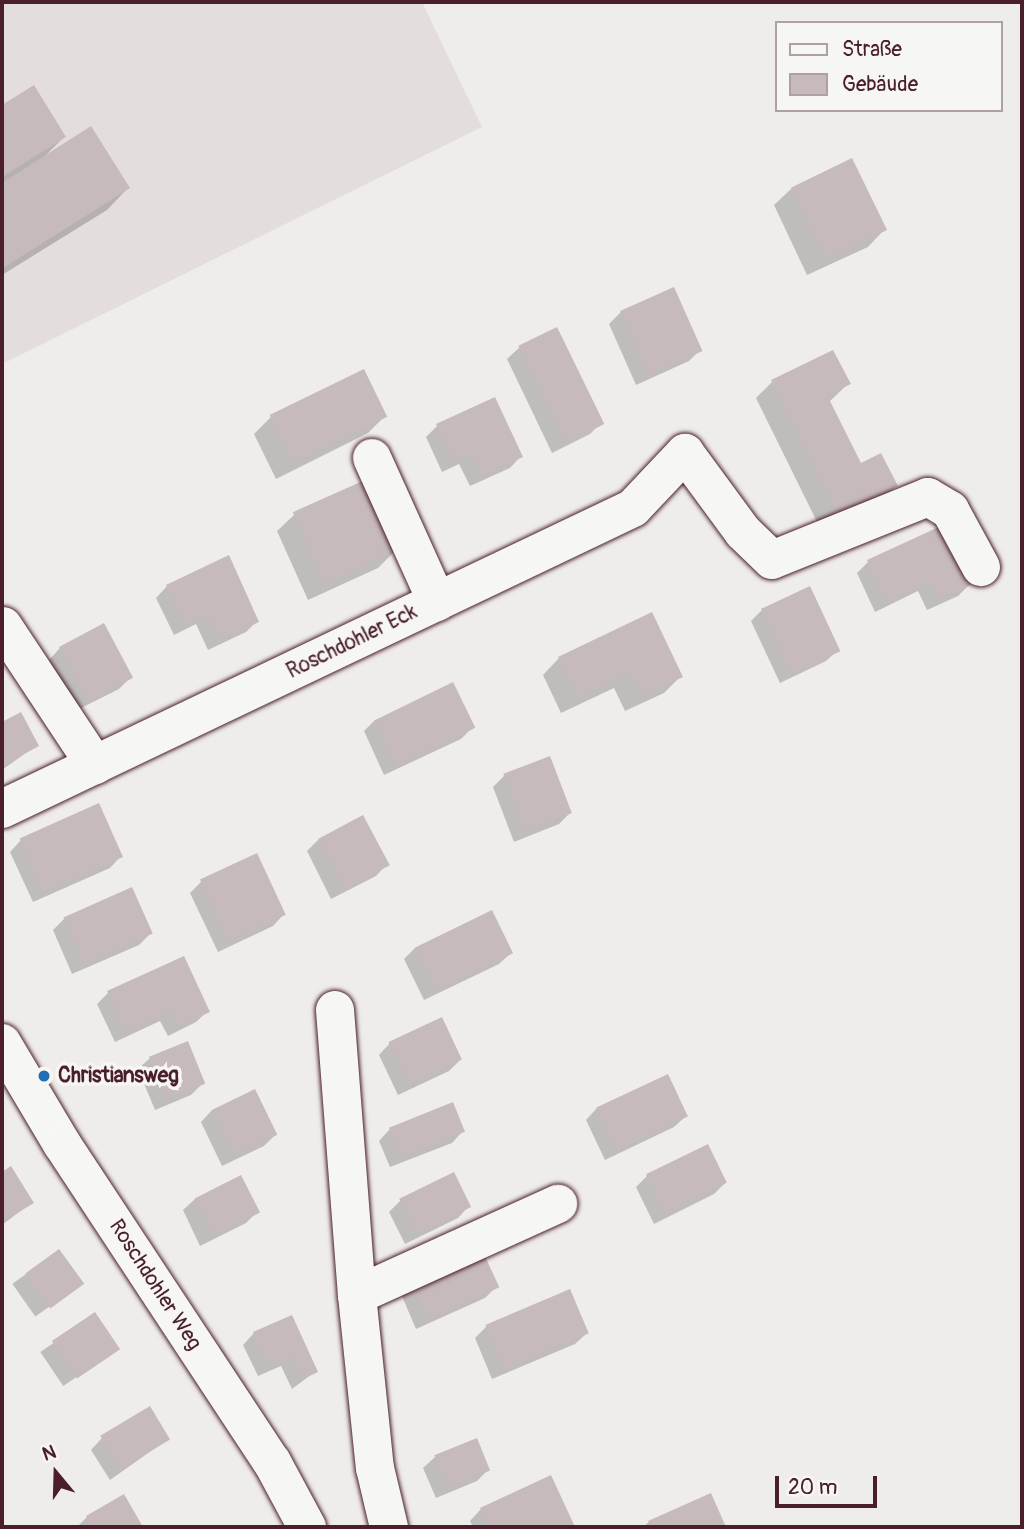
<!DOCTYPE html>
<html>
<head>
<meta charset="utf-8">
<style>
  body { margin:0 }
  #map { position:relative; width:1024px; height:1529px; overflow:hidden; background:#efedea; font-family:Pangolin,sans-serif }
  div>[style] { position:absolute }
  .built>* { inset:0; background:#e3dedc }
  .shadow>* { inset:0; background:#0003; transform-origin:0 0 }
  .building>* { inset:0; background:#c6babb; transform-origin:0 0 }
  .roads { filter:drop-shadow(0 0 2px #4a1f2b) drop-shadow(0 0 2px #4a1f2b) }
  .minor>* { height:38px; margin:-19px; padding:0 19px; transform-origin:19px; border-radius:19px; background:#f6f6f2 }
  .dots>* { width:19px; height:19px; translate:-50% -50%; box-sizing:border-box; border:4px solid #f6f6f2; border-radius:50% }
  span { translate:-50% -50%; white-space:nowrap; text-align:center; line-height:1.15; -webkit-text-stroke:7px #f6f6f2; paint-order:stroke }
  .street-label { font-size:21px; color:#4a1f2b }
  .poi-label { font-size:21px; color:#4a1f2b; font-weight:700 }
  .left { translate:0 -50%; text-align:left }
  .frame { position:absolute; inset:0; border:4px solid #4a1f2b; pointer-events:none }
  .legend { position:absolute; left:775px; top:21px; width:228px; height:91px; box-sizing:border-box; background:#f6f6f2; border:2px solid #b1a0a2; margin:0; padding:9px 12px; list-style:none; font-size:21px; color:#4a1f2b }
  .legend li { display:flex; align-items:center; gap:14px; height:35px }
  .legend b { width:35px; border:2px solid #b1a0a2 }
  .north { position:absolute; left:21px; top:1438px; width:70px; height:70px; -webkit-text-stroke:5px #f6f6f2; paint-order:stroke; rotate:341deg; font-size:19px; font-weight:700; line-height:28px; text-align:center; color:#4a1f2b }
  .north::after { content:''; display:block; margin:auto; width:24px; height:32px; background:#4a1f2b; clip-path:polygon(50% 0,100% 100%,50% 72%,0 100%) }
  .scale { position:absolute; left:775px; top:1476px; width:102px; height:32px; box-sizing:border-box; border:4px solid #4a1f2b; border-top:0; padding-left:9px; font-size:21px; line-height:24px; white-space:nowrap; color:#4a1f2b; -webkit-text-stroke:5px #f6f6f2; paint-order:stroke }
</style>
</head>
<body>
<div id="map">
  <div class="built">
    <div style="clip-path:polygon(2px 2px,422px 2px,482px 127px,2px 364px)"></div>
  </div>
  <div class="shadow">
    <div style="clip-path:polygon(33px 88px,64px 137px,45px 156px,128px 188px,107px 210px,2px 275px,2px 108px)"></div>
    <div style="clip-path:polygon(791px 189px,884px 230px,868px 247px,807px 275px,774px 205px)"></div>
    <div style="clip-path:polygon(673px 289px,700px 350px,689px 361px,636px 385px,609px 324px,621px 312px)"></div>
    <div style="clip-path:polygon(557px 329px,601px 423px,590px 434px,552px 453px,507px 359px,519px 348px)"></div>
    <div style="clip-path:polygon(772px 382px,848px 384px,829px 402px,860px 465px,896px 486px,879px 502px,821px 530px,756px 398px)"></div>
    <div style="clip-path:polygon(385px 416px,368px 433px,276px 479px,254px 434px,271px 417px)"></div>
    <div style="clip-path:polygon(437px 426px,521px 456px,510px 468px,470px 486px,459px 464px,442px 472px,426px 437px)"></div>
    <div style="clip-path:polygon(364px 483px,395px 551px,378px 568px,308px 600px,277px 531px,294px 515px)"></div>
    <div style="clip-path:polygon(868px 562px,969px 585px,958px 596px,927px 610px,918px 591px,875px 612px,857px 573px)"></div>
    <div style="clip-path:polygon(167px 586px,257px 621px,246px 632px,208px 650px,196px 624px,174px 635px,156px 598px)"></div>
    <div style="clip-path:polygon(762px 610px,838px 650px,826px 661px,780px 683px,751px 621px)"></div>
    <div style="clip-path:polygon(60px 648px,131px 677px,119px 689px,75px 711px,49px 660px)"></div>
    <div style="clip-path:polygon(559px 658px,681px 676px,664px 693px,625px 711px,614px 688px,561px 713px,543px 675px)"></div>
    <div style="clip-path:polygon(375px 720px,473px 727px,461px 739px,384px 775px,364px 731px)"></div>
    <div style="clip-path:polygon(2px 723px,37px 745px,2px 770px)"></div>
    <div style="clip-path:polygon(504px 776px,570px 813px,559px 824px,514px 842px,493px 787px)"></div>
    <div style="clip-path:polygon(21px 840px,121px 856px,110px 868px,33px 902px,10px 852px)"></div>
    <div style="clip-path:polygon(318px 840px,387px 864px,376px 876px,331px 899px,307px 851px)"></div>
    <div style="clip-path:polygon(201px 882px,284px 914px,273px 926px,218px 952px,190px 893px)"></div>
    <div style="clip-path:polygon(64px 919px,151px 933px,139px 945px,72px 974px,53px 930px)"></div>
    <div style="clip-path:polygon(415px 948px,511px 953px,499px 964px,424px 1000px,404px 959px)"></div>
    <div style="clip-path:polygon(108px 993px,208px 1011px,196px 1022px,168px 1036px,160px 1021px,115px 1042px,97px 1004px)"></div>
    <div style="clip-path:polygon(390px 1043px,460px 1060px,449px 1071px,398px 1095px,379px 1055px)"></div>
    <div style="clip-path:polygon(150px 1058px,203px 1083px,191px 1095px,155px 1110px,138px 1069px)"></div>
    <div style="clip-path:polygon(597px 1108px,686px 1116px,674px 1127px,605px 1160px,586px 1120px)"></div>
    <div style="clip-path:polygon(212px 1110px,275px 1135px,264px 1146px,222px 1166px,201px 1122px)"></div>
    <div style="clip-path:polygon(390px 1129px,463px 1131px,452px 1143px,390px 1167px,379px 1141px)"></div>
    <div style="clip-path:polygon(11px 1168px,31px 1203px,2px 1225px,2px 1174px)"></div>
    <div style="clip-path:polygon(647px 1176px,725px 1183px,714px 1194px,654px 1224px,636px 1187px)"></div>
    <div style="clip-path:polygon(195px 1199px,257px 1212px,246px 1223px,200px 1246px,183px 1210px)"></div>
    <div style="clip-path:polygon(400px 1201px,469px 1206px,458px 1218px,405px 1244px,389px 1212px)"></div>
    <div style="left:59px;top:1251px;width:40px;height:57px;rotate:55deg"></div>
    <div style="clip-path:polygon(412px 1283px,497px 1286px,485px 1298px,416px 1329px,401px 1294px)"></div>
    <div style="left:95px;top:1315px;width:41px;height:66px;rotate:56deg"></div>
    <div style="clip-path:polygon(291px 1317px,316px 1371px,292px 1389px,281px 1366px,258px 1376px,243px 1345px,254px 1333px)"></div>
    <div style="clip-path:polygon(486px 1327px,587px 1333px,575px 1344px,492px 1379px,475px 1338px)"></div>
    <div style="clip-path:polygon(102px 1438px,168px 1439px,110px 1480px,91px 1450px)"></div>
    <div style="clip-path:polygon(435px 1457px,488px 1470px,477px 1481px,436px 1498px,423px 1468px)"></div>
    <div style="clip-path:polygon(710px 1495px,724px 1527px,643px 1527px,649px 1522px)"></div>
    <div style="clip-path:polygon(124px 1496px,141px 1527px,77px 1527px,87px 1517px)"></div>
    <div style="clip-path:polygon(481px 1509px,573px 1527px,473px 1527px,470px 1521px)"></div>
  </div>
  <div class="building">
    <div style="clip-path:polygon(34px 85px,66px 137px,2px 177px,2px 105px)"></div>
    <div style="clip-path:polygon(91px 126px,130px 188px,3px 268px,2px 183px)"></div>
    <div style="left:852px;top:158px;width:80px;height:68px;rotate:64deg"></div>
    <div style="left:674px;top:287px;width:70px;height:59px;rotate:66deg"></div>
    <div style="left:557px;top:327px;width:108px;height:43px;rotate:64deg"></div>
    <div style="clip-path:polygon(833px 350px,851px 384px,827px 395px,861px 463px,881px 453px,898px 486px,838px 515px,771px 380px)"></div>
    <div style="left:364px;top:369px;width:53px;height:105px;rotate:64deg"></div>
    <div style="clip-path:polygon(495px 397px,523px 457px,481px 476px,471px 454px,454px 462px,436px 424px)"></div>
    <div style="left:365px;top:480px;width:78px;height:79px;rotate:66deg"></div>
    <div style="clip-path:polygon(943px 525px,971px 585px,939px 600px,930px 581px,887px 602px,867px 560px)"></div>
    <div style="clip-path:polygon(229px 555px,259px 622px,220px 640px,208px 614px,185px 625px,166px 585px)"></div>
    <div style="left:810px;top:586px;width:72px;height:54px;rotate:65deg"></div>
    <div style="clip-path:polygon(652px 612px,683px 677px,642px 696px,631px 672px,578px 697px,558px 657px)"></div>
    <div style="left:104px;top:623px;width:62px;height:51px;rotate:62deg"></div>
    <div style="left:453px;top:682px;width:51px;height:87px;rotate:64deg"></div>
    <div style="clip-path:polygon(21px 712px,39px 746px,2px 766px,2px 722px)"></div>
    <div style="left:550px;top:756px;width:61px;height:50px;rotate:69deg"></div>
    <div style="left:99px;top:803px;width:59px;height:87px;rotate:66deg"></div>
    <div style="left:363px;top:815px;width:57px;height:51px;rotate:62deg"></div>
    <div style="left:257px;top:853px;width:68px;height:63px;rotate:65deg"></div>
    <div style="left:132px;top:887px;width:51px;height:75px;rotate:66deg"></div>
    <div style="left:492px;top:910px;width:48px;height:86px;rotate:64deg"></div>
    <div style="clip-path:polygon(184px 956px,210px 1012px,179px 1026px,172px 1011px,126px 1032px,107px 991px)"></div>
    <div style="left:442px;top:1017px;width:47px;height:59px;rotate:65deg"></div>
    <div style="left:188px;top:1041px;width:46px;height:42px;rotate:68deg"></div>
    <div style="left:668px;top:1074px;width:47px;height:79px;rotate:65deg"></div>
    <div style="left:255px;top:1089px;width:51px;height:48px;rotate:64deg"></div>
    <div style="left:453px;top:1102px;width:32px;height:69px;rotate:68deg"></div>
    <div style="left:708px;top:1144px;width:43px;height:69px;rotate:64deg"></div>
    <div style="clip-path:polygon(11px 1166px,34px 1203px,2px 1222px,2px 1172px)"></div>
    <div style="left:454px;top:1172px;width:39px;height:61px;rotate:64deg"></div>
    <div style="left:241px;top:1175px;width:42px;height:52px;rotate:63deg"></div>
    <div style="left:59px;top:1249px;width:43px;height:42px;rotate:54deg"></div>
    <div style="left:482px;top:1250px;width:41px;height:77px;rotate:65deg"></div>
    <div style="left:570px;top:1289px;width:48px;height:92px;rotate:67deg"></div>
    <div style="left:95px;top:1312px;width:45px;height:52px;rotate:56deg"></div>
    <div style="clip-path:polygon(292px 1315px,318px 1372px,303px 1379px,292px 1356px,269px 1366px,253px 1332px)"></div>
    <div style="left:150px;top:1406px;width:39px;height:58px;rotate:59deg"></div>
    <div style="left:477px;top:1438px;width:35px;height:46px;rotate:68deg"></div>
    <div style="clip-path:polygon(551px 1475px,575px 1527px,489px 1527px,480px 1508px)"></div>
    <div style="clip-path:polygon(711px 1493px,726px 1527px,651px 1527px,648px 1521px)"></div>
    <div style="clip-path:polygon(124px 1494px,143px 1527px,93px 1527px,86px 1516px)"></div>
  </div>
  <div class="roads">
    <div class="minor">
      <div style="left:372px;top:458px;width:158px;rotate:65.7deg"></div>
      <div style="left:3px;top:626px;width:167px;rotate:56.5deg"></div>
      <div style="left:2px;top:809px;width:699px;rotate:-25.5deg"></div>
      <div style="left:633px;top:508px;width:76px;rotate:-46.6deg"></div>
      <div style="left:685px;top:453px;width:98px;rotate:53.7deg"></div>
      <div style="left:743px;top:532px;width:40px;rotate:44deg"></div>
      <div style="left:772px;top:560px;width:168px;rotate:-22deg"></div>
      <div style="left:928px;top:497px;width:26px;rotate:31deg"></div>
      <div style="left:950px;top:510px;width:65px;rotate:61.5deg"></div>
      <div style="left:335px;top:1010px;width:286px;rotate:85.6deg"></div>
      <div style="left:357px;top:1295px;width:174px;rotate:84.1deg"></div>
      <div style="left:375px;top:1468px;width:61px;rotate:76.7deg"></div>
      <div style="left:2px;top:1043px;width:117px;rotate:59.3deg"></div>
      <div style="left:62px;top:1144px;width:381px;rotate:56.6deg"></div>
      <div style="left:272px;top:1462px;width:74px;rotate:61.7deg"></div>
      <div style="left:357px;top:1295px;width:221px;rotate:-24.4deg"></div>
    </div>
  </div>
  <div class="dots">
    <div style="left:44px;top:1076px;background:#1f6fb2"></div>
  </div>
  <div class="street-label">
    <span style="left:352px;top:642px;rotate:-26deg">Roschdohler Eck</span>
    <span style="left:155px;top:1285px;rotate:57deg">Roschdohler Weg</span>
  </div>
  <div class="poi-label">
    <span class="left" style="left:58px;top:1076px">Christiansweg</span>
  </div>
  <div class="frame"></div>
  <ul class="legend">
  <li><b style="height:9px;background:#f6f6f2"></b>Straße</li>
  <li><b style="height:19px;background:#c6babb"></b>Gebäude</li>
  </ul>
  <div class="north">N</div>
  <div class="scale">20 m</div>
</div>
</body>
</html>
